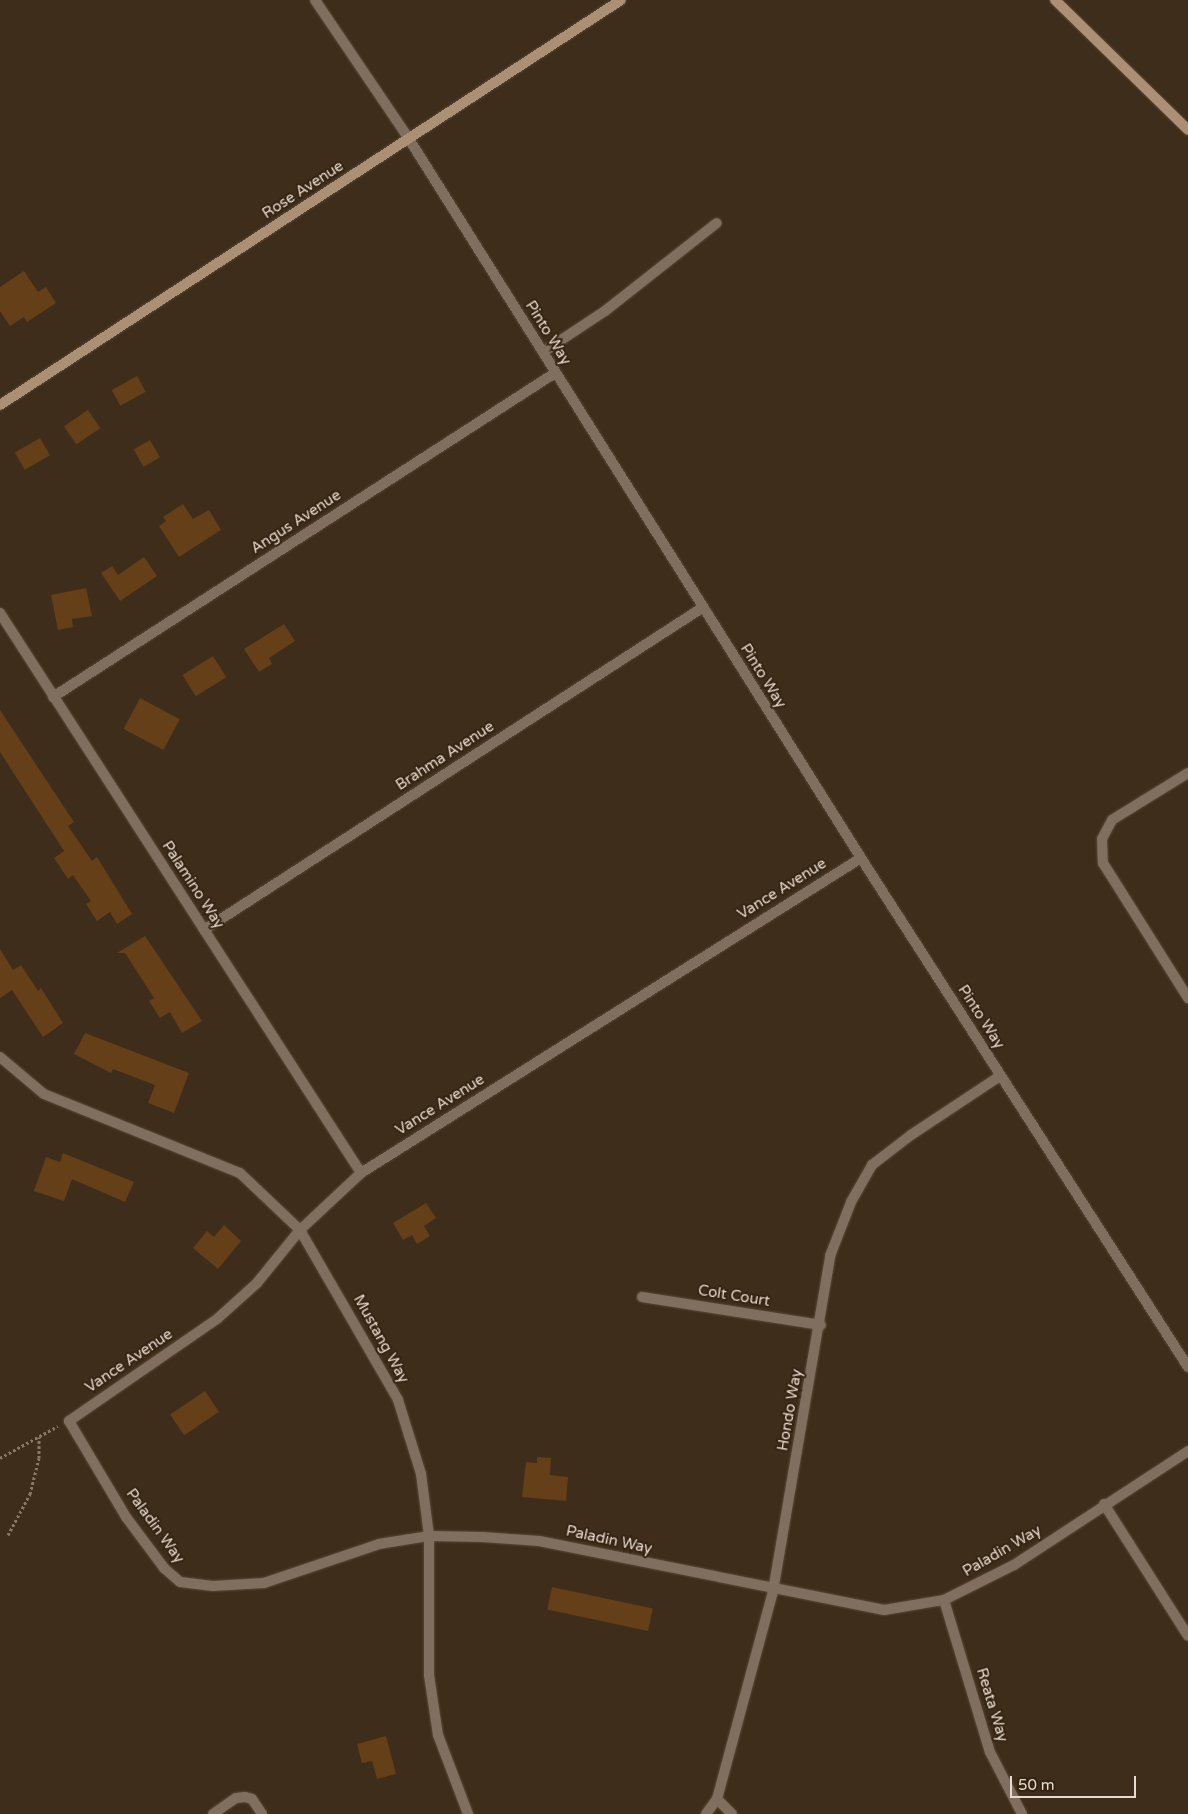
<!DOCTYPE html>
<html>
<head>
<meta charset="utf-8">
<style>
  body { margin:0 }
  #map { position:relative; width:1188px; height:1814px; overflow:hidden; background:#3f2d1b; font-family:"Varela Round",sans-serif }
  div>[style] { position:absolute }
  .building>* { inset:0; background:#643f17; transform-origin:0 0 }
  .path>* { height:3px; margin-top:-1.5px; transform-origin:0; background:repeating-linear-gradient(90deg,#877869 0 2.5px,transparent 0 5px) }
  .roads { filter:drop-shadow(0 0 1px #5a4938) drop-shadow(0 0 1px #5a4938) }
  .lane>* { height:10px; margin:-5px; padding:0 5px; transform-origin:5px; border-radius:5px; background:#806e5e }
  .street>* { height:10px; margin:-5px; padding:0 5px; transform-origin:5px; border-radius:5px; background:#806e5e }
  .secondary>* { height:10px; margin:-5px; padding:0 5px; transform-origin:5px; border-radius:5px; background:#ac9075 }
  span { translate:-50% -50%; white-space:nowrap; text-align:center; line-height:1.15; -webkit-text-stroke:4px #352311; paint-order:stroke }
  .street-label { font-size:15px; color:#e7dbd0 }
  .scale { position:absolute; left:1010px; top:1776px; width:126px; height:22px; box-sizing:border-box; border:2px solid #e7dbd0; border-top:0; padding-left:6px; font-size:15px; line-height:18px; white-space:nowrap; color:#e7dbd0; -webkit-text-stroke:4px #352311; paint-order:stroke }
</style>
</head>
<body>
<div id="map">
  <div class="building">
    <div style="clip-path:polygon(24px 271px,38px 292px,46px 287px,56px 303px,27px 322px,24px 317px,10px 326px,0 311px,0 287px)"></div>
    <div style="left:137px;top:376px;width:18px;height:29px;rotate:61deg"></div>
    <div style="left:88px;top:410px;width:22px;height:29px;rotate:56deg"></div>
    <div style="left:40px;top:438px;width:20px;height:29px;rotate:60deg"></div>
    <div style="left:150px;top:440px;width:20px;height:19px;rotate:60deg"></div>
    <div style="clip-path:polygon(183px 504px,193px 519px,209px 510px,221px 530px,179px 557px,159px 526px,166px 521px,163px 517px)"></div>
    <div style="clip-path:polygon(144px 557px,157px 576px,120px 601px,101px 573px,112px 566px,118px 575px)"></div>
    <div style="clip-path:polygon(86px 588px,92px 616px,72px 619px,73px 627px,58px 630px,51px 595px)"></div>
    <div style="clip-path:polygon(284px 624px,295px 641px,269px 658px,272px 664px,259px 672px,244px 649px)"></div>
    <div style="left:213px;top:656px;width:25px;height:36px;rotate:58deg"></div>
    <div style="left:140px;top:698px;width:45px;height:35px;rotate:28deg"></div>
    <div style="clip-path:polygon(0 710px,74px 822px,68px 826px,92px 861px,97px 857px,132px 914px,117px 924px,110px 912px,97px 921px,86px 904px,91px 901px,73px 875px,68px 879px,54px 858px,64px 851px,0 752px)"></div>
    <div style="clip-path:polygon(145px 936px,202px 1021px,182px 1033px,170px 1012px,160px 1018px,149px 1001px,154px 998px,125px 953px,117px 953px)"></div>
    <div style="clip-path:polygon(0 949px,13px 970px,21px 965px,38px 991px,41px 988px,63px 1023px,43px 1037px,12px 990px,0 998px)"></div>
    <div style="clip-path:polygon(85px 1033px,189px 1073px,174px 1113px,148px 1103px,155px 1085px,113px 1069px,111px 1073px,74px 1054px)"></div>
    <div style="clip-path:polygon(63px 1153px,134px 1182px,125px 1202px,72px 1179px,64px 1201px,34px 1191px,46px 1157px,60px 1162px)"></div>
    <div style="clip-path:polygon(426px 1203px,436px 1218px,424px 1226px,430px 1236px,417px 1244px,412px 1235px,403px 1240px,393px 1223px)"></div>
    <div style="clip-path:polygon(224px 1225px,241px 1241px,218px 1269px,193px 1248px,207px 1231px,214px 1237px)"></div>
    <div style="left:205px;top:1391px;width:25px;height:42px;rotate:56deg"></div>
    <div style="clip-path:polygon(537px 1457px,551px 1458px,550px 1475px,568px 1477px,566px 1501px,522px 1497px,526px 1462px,537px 1463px)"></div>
    <div style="left:552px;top:1587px;width:103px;height:23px;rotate:12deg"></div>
    <div style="clip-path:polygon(386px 1736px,396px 1774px,377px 1779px,372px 1761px,362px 1763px,357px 1744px)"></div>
  </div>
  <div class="path">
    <div style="left:0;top:1458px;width:66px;rotate:-28.9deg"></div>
    <div style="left:8px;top:1535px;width:47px;rotate:-61.8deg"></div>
    <div style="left:30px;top:1494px;width:37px;rotate:-76deg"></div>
    <div style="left:39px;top:1458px;width:21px;rotate:-90deg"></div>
  </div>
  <div class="roads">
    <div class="lane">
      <div style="left:543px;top:352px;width:74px;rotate:-33.5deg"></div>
      <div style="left:605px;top:311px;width:142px;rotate:-38.2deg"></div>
      <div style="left:213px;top:1814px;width:28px;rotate:-35deg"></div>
      <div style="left:236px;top:1798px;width:9px;rotate:-6deg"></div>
      <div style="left:245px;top:1797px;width:7px;rotate:16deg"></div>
      <div style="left:252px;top:1799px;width:18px;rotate:56deg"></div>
    </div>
    <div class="street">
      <div style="left:315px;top:0;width:168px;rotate:55.9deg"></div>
      <div style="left:409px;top:139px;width:849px;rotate:57.84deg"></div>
      <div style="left:861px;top:858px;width:605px;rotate:57.28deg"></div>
      <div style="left:0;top:613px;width:666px;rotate:57.19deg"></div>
      <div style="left:53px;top:697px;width:597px;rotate:-32.84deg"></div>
      <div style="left:1188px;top:773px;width:89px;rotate:148.3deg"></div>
      <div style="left:1112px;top:820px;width:21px;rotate:118deg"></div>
      <div style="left:1102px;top:839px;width:24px;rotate:88deg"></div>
      <div style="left:1103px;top:863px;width:160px;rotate:57.8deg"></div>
      <div style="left:861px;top:858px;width:591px;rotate:147.79deg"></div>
      <div style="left:361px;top:1173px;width:83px;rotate:136.9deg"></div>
      <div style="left:300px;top:1230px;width:68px;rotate:129.1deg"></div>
      <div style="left:257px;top:1283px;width:54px;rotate:138deg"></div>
      <div style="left:217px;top:1319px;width:180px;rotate:145.4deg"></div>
      <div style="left:69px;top:1421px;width:112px;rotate:59.3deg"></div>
      <div style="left:126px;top:1517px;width:64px;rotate:53.3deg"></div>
      <div style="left:164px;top:1568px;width:21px;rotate:41deg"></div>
      <div style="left:180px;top:1582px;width:33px;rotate:7deg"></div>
      <div style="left:213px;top:1586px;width:51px;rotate:-3.4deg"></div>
      <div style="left:264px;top:1583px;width:121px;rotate:-18.7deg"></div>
      <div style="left:379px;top:1544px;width:51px;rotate:-9.1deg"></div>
      <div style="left:429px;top:1536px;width:53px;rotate:1.1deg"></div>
      <div style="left:482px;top:1537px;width:57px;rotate:4deg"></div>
      <div style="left:539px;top:1541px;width:352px;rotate:11.3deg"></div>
      <div style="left:884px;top:1610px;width:61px;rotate:-9.5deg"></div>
      <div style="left:944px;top:1600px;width:78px;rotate:-26.6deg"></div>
      <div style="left:1014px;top:1565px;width:208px;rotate:-33.2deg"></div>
      <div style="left:204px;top:930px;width:593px;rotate:-32.89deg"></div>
      <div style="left:0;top:1057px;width:57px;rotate:40.1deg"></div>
      <div style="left:44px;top:1094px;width:211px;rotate:22deg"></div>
      <div style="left:240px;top:1173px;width:83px;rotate:43.5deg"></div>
      <div style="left:300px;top:1230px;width:196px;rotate:60deg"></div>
      <div style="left:398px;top:1400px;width:77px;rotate:72.7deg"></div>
      <div style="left:421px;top:1474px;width:63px;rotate:82.6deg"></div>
      <div style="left:429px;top:1536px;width:139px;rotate:90deg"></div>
      <div style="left:429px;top:1675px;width:61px;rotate:81.5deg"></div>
      <div style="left:438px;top:1735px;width:85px;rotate:69.2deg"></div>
      <div style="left:642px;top:1297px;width:181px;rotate:8.9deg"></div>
      <div style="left:1104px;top:1504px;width:156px;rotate:57.5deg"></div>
      <div style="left:944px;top:1600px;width:159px;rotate:73.2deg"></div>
      <div style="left:990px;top:1752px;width:70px;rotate:62.7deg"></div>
      <div style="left:717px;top:1799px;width:21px;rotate:45deg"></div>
      <div style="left:706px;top:1814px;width:19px;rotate:-54deg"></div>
      <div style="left:717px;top:1799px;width:215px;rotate:-74.9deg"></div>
      <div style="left:773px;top:1591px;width:340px;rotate:-80.3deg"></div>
      <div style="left:830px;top:1256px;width:58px;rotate:-68.7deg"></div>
      <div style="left:851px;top:1202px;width:43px;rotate:-60.4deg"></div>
      <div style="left:872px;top:1165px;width:49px;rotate:-37.6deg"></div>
      <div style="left:911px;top:1135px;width:107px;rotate:-33.5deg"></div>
    </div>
    <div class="secondary">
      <div style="left:1055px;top:0;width:186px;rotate:44.3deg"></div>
      <div style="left:0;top:405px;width:741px;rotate:-33.11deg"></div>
    </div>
  </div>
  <div class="street-label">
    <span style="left:303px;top:190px;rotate:-33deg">Rose Avenue</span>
    <span style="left:548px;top:333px;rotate:58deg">Pinto Way</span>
    <span style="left:296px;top:522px;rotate:-33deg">Angus Avenue</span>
    <span style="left:763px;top:676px;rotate:58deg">Pinto Way</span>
    <span style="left:445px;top:756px;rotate:-33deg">Brahma Avenue</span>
    <span style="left:193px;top:885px;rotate:57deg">Palamino Way</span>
    <span style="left:782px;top:889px;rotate:-32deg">Vance Avenue</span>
    <span style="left:981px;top:1017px;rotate:57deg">Pinto Way</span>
    <span style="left:440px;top:1105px;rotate:-32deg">Vance Avenue</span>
    <span style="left:734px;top:1296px;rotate:9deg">Colt Court</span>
    <span style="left:381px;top:1339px;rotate:61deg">Mustang Way</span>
    <span style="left:129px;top:1361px;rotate:-34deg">Vance Avenue</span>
    <span style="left:790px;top:1410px;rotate:-80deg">Hondo Way</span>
    <span style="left:155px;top:1526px;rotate:54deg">Paladin Way</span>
    <span style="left:609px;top:1540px;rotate:12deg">Paladin Way</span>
    <span style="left:1002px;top:1551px;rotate:-30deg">Paladin Way</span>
    <span style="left:992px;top:1705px;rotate:73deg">Reata Way</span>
  </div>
  <div class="scale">50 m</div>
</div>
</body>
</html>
